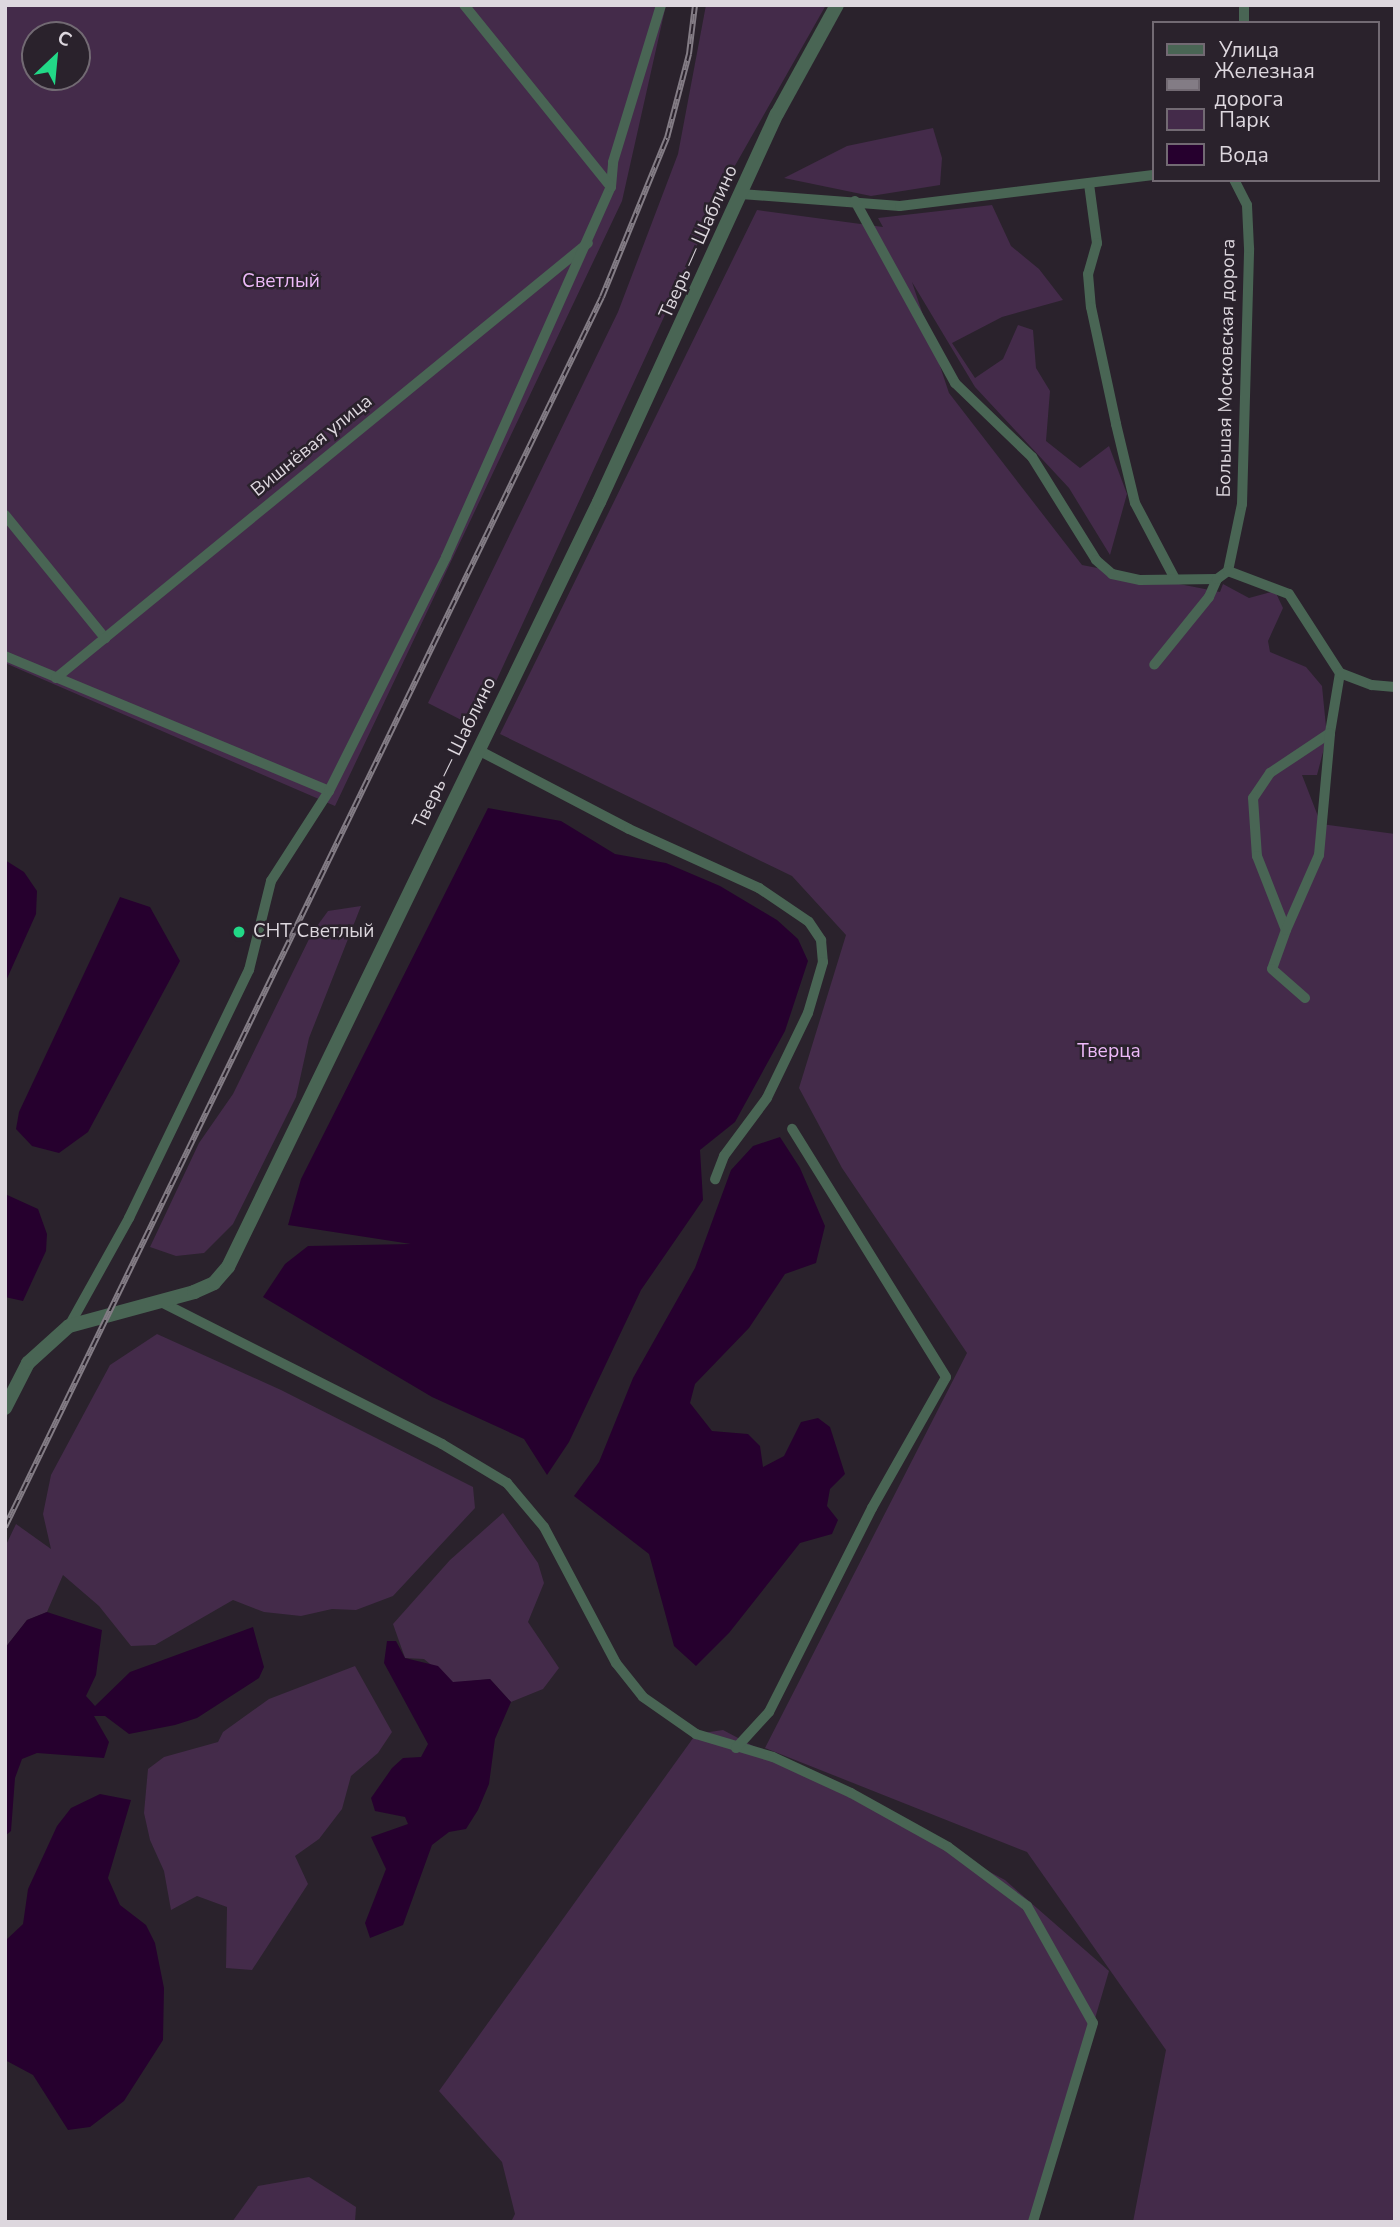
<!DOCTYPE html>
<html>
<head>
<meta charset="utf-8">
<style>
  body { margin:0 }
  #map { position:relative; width:1400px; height:2227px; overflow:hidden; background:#2a222c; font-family:"Nunito Sans",sans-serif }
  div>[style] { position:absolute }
  .green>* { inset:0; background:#442b4a }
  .water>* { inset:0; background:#26002e }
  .minor>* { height:10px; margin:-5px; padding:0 5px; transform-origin:5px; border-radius:5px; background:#496554 }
  .tertiary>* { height:14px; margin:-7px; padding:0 7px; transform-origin:7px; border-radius:7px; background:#496554 }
  .rail>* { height:6px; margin-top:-3px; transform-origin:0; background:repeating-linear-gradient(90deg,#2a222c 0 10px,#837c85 0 20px); box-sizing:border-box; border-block:2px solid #837c85 }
  .dots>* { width:19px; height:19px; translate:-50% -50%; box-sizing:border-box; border:4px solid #2a222c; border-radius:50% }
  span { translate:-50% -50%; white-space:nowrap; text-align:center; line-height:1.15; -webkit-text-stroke:5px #2a222c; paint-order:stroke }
  .street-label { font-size:19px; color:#ddd7de }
  .park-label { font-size:19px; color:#eebaf9 }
  .poi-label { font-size:19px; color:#ddd7de }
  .left { translate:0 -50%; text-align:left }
  .frame { position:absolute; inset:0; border:7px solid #ddd7de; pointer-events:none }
  .legend { position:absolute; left:1152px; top:21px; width:228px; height:161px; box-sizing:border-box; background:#2a222c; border:2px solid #726a73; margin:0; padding:9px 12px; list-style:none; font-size:21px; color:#ddd7de }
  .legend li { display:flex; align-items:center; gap:14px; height:35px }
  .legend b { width:35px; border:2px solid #726a73 }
  .north { position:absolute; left:21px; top:21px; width:70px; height:70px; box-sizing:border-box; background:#2a222c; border:2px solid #726a73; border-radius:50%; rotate:26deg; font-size:19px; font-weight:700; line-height:28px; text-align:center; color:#ddd7de }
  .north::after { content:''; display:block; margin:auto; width:24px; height:32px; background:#22d887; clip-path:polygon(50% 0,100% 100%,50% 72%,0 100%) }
</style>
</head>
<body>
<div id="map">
  <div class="green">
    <div style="clip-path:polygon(evenodd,5px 5px,666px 5px,622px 201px,335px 806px,5px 663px,5px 5px,35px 35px,77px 35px,77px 77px,35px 77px,35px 35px)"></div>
    <div style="clip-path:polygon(706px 5px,826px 5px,728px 178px,475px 727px,428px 703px,618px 312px,678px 154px)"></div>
    <div style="clip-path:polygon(933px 128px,942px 158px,940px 185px,871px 196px,784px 178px,847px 146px)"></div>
    <div style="clip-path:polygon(992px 205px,1011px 246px,1039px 269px,1063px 300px,1002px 317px,952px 343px,975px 378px,1003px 359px,1018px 325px,1033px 330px,1036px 368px,1050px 391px,1046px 441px,1080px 468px,1109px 446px,1127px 494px,1110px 555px,1069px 488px,975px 387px,912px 282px,949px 393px,1082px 565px,1220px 592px,1223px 584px,1249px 598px,1275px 591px,1283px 608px,1268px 641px,1270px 652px,1306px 667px,1322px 686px,1327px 737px,1317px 775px,1302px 775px,1321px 824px,1395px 834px,1395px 2222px,1133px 2222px,1166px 2050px,1027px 1852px,765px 1748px,967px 1353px,842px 1168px,799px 1088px,846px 935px,792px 876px,500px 734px,757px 210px,883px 227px,878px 218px)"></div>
    <div style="clip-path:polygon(361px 906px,309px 1038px,296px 1097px,233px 1224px,204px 1253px,176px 1256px,150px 1247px,199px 1143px,233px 1094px,312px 933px,328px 911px)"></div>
    <div style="clip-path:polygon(157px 1334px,281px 1390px,473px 1487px,475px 1508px,393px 1596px,356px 1610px,332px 1609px,301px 1616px,264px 1612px,233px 1600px,155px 1645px,131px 1646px,99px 1606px,63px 1575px,47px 1612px,27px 1620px,5px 1648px,5px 1547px,16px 1524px,51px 1549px,43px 1514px,51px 1475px,110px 1365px)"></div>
    <div style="clip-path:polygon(503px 1513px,538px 1563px,544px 1583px,528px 1622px,559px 1668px,543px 1689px,511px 1702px,490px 1679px,453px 1683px,424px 1659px,405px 1658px,393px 1624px,450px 1560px)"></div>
    <div style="clip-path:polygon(355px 1666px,392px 1732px,378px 1753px,351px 1776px,342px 1809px,319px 1839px,295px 1856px,308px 1884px,252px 1970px,226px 1968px,227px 1907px,197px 1896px,171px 1910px,164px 1871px,150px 1840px,144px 1813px,148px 1769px,164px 1757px,218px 1742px,223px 1732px,269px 1699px)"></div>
    <div style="clip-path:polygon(723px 1730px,1005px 1880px,1109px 1971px,1035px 2222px,511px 2222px,515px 2214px,502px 2162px,439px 2091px,696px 1734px)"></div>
    <div style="clip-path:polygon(309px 2177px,356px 2207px,355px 2222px,232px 2222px,258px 2186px)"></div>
  </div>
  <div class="water">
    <div style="clip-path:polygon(488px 808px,561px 821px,615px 854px,666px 863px,720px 886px,777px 920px,798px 939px,808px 961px,785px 1031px,735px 1122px,700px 1150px,703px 1200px,641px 1290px,569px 1442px,547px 1475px,524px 1439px,432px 1397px,263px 1297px,285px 1264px,308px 1246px,411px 1244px,288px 1225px,301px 1179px)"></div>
    <div style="clip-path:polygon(5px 860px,24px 872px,37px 891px,36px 914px,5px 983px)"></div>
    <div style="clip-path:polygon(120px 897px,150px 907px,180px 961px,88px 1132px,59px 1153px,32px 1146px,16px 1129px,19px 1112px)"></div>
    <div style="clip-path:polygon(780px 1137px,800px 1168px,825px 1226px,816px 1263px,785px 1274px,749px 1328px,695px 1384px,690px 1403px,712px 1431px,748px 1434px,760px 1446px,763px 1467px,784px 1456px,801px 1422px,818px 1418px,830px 1427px,845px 1474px,830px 1489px,827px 1506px,838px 1520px,832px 1534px,800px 1543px,729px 1633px,696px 1666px,674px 1646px,649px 1554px,574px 1496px,599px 1462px,633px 1378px,695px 1268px,731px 1170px,753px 1146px)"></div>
    <div style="clip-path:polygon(5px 1194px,38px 1209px,47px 1234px,46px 1251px,23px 1301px,5px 1297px)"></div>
    <div style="clip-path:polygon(47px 1612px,102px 1630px,96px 1675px,86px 1696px,95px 1706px,130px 1672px,253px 1627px,264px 1667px,259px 1678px,197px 1718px,175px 1725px,129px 1734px,105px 1716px,94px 1716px,109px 1742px,104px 1758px,37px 1753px,22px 1759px,15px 1778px,11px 1831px,5px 1836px,5px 1648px,27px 1620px)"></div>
    <div style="clip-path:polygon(387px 1641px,396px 1641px,405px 1658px,438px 1666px,453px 1682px,490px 1679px,511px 1702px,495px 1739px,489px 1784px,478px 1810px,466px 1829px,449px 1832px,432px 1845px,403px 1925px,370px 1938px,365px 1923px,386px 1869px,371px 1837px,408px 1824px,405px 1817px,375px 1811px,371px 1798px,392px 1768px,403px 1758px,421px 1757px,428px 1744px,384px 1663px)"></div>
    <div style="clip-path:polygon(100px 1794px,131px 1800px,108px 1878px,120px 1905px,146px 1925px,155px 1943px,164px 1988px,163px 2040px,124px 2101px,90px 2127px,68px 2130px,33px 2075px,5px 2060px,5px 1941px,23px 1924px,28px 1889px,57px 1826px,71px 1808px)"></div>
  </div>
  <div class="minor">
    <div style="left:1244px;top:23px;width:18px;rotate:-90deg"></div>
    <div style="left:1089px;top:184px;width:60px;rotate:82.3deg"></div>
    <div style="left:1097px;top:243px;width:32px;rotate:106deg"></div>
    <div style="left:1088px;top:274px;width:33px;rotate:85deg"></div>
    <div style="left:1091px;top:307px;width:120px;rotate:77.9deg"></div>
    <div style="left:1116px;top:424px;width:81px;rotate:76.5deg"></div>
    <div style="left:1135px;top:503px;width:86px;rotate:62.2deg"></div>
    <div style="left:611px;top:187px;width:25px;rotate:-85deg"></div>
    <div style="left:613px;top:162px;width:164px;rotate:-73deg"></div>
    <div style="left:741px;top:194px;width:159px;rotate:4.3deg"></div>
    <div style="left:900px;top:206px;width:255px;rotate:-7deg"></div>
    <div style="left:855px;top:201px;width:208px;rotate:61.2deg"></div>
    <div style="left:955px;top:383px;width:107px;rotate:43.9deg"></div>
    <div style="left:1032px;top:457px;width:121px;rotate:58.1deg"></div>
    <div style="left:1096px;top:560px;width:21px;rotate:41deg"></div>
    <div style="left:1112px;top:574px;width:29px;rotate:12deg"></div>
    <div style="left:1140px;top:580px;width:77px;rotate:-0.7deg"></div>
    <div style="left:1217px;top:579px;width:20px;rotate:114deg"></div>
    <div style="left:1209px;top:597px;width:87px;rotate:129deg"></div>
    <div style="left:5px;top:515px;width:159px;rotate:50.9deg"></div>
    <div style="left:1228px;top:571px;width:68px;rotate:-78.2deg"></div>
    <div style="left:1242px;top:504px;width:256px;rotate:-88.4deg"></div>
    <div style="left:1249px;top:248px;width:43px;rotate:-92.7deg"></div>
    <div style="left:1247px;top:205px;width:28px;rotate:-117deg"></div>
    <div style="left:1217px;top:579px;width:14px;rotate:-36deg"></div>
    <div style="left:1228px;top:571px;width:65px;rotate:20.7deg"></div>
    <div style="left:1289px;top:594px;width:94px;rotate:57.2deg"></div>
    <div style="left:1340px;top:673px;width:61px;rotate:99.5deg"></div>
    <div style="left:1330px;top:733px;width:72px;rotate:146.3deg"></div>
    <div style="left:1270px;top:773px;width:30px;rotate:124deg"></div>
    <div style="left:1253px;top:798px;width:58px;rotate:86.1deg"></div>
    <div style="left:1257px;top:856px;width:79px;rotate:68.6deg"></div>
    <div style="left:1286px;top:930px;width:41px;rotate:109.7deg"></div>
    <div style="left:1272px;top:969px;width:44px;rotate:41.3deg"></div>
    <div style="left:5px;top:656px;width:351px;rotate:22.6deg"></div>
    <div style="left:1340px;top:673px;width:34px;rotate:21deg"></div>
    <div style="left:1372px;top:685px;width:23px;rotate:5deg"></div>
    <div style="left:56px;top:678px;width:687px;rotate:-39.27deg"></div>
    <div style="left:478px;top:750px;width:170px;rotate:27.6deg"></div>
    <div style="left:629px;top:829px;width:143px;rotate:24.4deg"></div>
    <div style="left:759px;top:888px;width:60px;rotate:34.2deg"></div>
    <div style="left:809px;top:922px;width:22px;rotate:56deg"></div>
    <div style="left:821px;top:940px;width:22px;rotate:85deg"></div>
    <div style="left:823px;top:962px;width:53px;rotate:106.4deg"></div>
    <div style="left:808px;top:1013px;width:94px;rotate:115.8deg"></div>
    <div style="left:767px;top:1098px;width:72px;rotate:126.6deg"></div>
    <div style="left:724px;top:1156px;width:25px;rotate:111deg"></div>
    <div style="left:1286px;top:930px;width:82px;rotate:-66.3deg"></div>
    <div style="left:1319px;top:855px;width:122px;rotate:-84.8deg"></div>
    <div style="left:161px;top:1302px;width:315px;rotate:26.8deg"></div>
    <div style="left:442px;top:1444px;width:76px;rotate:31deg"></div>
    <div style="left:507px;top:1483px;width:57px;rotate:49.9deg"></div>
    <div style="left:544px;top:1527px;width:154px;rotate:62.1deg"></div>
    <div style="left:616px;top:1663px;width:43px;rotate:51.5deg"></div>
    <div style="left:643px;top:1697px;width:65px;rotate:34.9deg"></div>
    <div style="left:696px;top:1734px;width:80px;rotate:16.6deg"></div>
    <div style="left:773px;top:1757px;width:86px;rotate:24.8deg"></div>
    <div style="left:851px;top:1793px;width:111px;rotate:29.1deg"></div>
    <div style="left:948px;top:1847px;width:99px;rotate:36.8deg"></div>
    <div style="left:1027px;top:1906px;width:134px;rotate:60.6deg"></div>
    <div style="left:1093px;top:2023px;width:208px;rotate:106.8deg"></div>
    <div style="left:69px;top:1326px;width:124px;rotate:-60.9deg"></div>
    <div style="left:129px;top:1218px;width:276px;rotate:-64.2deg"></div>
    <div style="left:249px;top:970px;width:92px;rotate:-76.1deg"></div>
    <div style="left:271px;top:881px;width:107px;rotate:-57.2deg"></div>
    <div style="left:329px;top:791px;width:262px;rotate:-63.4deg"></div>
    <div style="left:446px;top:557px;width:405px;rotate:-66deg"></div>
    <div style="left:611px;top:187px;width:234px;rotate:-128.9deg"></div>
    <div style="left:736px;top:1748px;width:49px;rotate:-47.5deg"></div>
    <div style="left:769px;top:1712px;width:229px;rotate:-63.2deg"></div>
    <div style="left:872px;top:1508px;width:150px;rotate:-60.5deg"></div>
    <div style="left:946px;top:1377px;width:292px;rotate:-121.8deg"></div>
  </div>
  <div class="tertiary">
    <div style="left:5px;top:1408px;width:51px;rotate:-62.9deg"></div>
    <div style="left:28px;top:1363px;width:55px;rotate:-42.1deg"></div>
    <div style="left:69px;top:1326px;width:130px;rotate:-15.2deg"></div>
    <div style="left:194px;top:1292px;width:22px;rotate:-24deg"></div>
    <div style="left:214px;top:1283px;width:21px;rotate:-49deg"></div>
    <div style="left:228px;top:1267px;width:850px;rotate:-64.13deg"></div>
    <div style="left:599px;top:502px;width:427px;rotate:-65.4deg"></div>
    <div style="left:777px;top:114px;width:124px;rotate:-61.2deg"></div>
  </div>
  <div class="rail">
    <div style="left:5px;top:1527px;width:1367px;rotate:-64.11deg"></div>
    <div style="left:602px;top:297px;width:172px;rotate:-67.8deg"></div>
    <div style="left:667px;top:138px;width:87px;rotate:-75.3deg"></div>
    <div style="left:689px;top:54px;width:49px;rotate:-83deg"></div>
  </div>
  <div class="dots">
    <div style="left:239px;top:932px;background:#22d887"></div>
  </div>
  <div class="street-label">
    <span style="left:699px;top:242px;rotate:-66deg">Тверь — Шаблино</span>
    <span style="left:1227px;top:368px;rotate:-89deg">Большая Московская дорога</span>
    <span style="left:312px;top:446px;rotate:-39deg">Вишнёвая улица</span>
    <span style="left:455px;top:753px;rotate:-64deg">Тверь — Шаблино</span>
  </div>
  <div class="park-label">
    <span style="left:281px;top:282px">Светлый</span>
    <span style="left:1109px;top:1052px">Тверца</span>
  </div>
  <div class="poi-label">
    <span class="left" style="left:253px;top:932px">СНТ Светлый</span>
  </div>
  <div class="frame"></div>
  <ul class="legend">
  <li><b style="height:9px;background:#496554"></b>Улица</li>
  <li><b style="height:9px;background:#837c85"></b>Железная дорога</li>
  <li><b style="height:19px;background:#442b4a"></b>Парк</li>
  <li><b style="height:19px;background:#26002e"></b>Вода</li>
  </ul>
  <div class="north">С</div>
</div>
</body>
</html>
